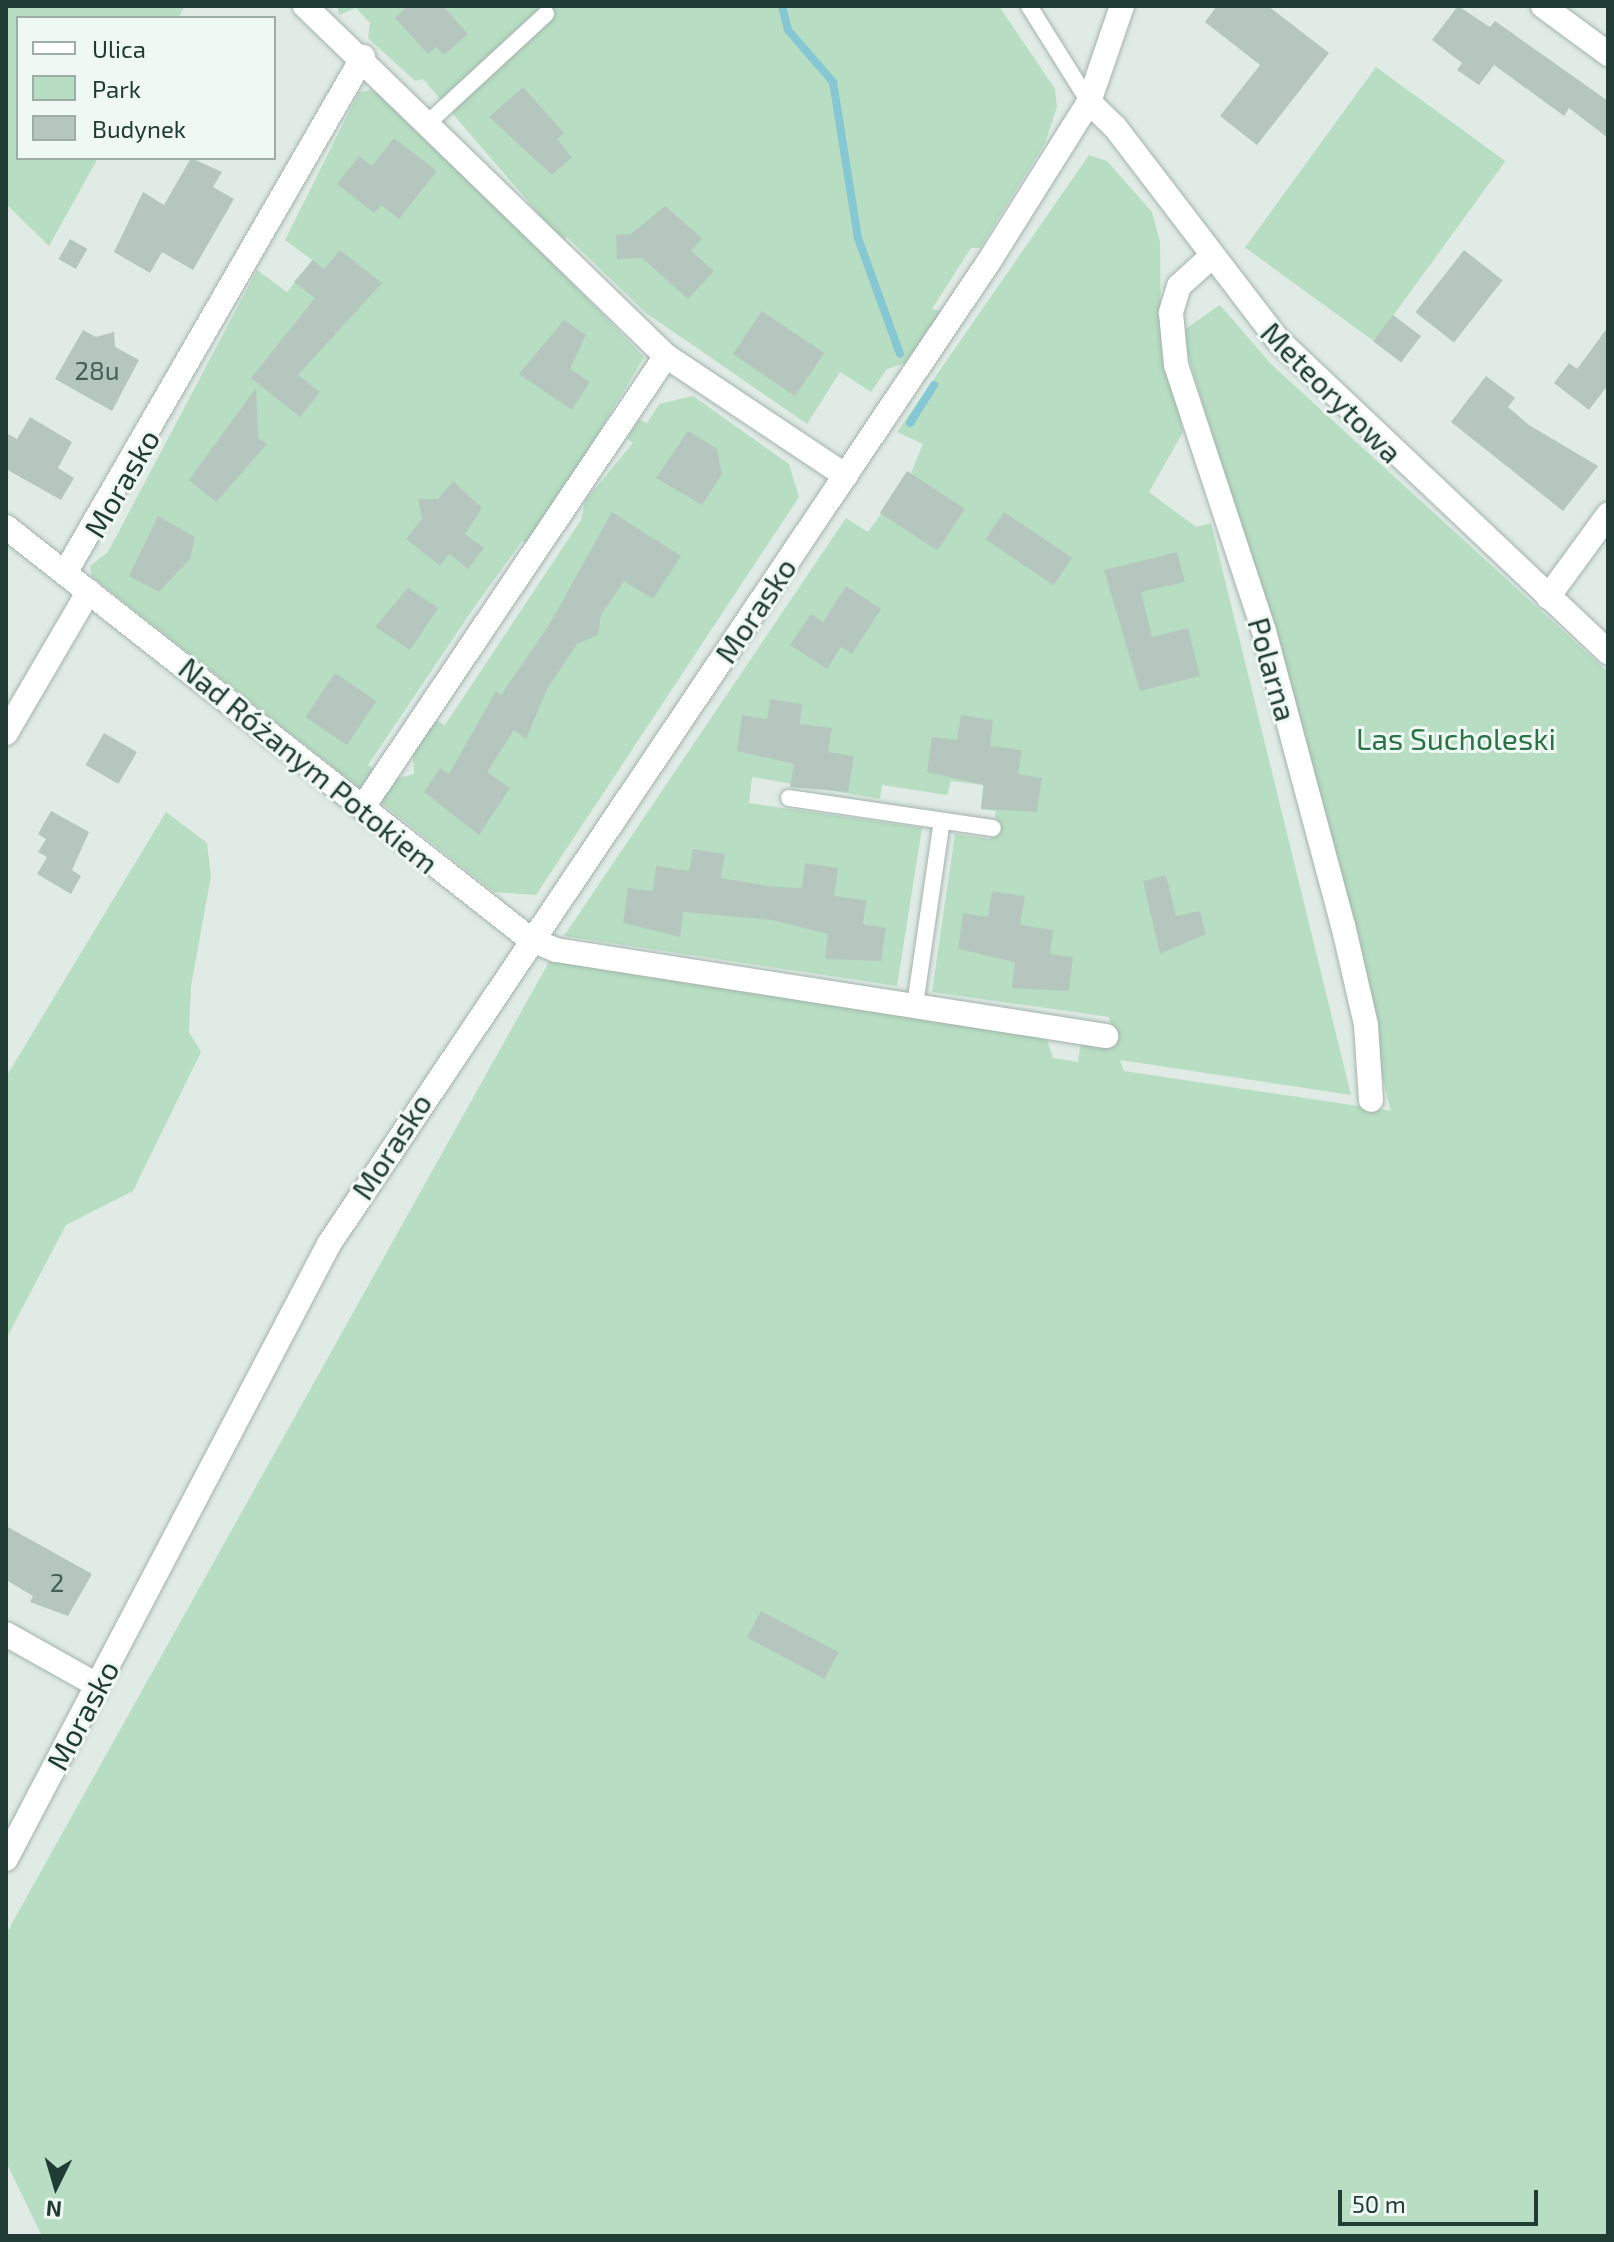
<!DOCTYPE html>
<html>
<head>
<meta charset="utf-8">
<style>
  body { margin:0 }
  #map { position:relative; width:1614px; height:2242px; overflow:hidden; background:#e0ebe6; font-family:"Exo 2",sans-serif }
  div>[style] { position:absolute }
  .green>* { inset:0; background:#b7dec2; transform-origin:0 0 }
  .stream>* { height:8px; margin:-4px; padding:0 4px; transform-origin:4px; border-radius:4px; background:#85c7d3 }
  .building>* { inset:0; background:#b5c6bf; transform-origin:0 0 }
  .roads { filter:drop-shadow(0 0 2px #a3b3ad) drop-shadow(0 0 2px #a3b3ad) }
  .service>* { height:16px; margin:-8px; padding:0 8px; transform-origin:8px; border-radius:8px; background:#fff }
  .minor>* { height:24px; margin:-12px; padding:0 12px; transform-origin:12px; border-radius:12px; background:#fff }
  .tertiary>* { height:24px; margin:-12px; padding:0 12px; transform-origin:12px; border-radius:12px; background:#fff }
  span { translate:-50% -50%; white-space:nowrap; text-align:center; line-height:1.15; -webkit-text-stroke:6px #f0f8f4; paint-order:stroke }
  .number-label { font-size:26px; color:#455e58 }
  .number-label span { -webkit-text-stroke-width:0 }
  .street-label { font-size:30px; color:#203c35 }
  .park-label { font-size:30px; color:#297446 }
  .frame { position:absolute; inset:0; border:8px solid #203c35; pointer-events:none }
  .legend { position:absolute; left:16px; top:16px; width:260px; height:144px; box-sizing:border-box; background:#f0f8f4; border:2px solid #9dada8; margin:0; padding:10px 14px; list-style:none; font-size:24px; color:#203c35 }
  .legend li { display:flex; align-items:center; gap:16px; height:40px }
  .legend b { width:40px; border:2px solid #9dada8 }
  .north { position:absolute; left:16px; top:2146px; width:80px; height:80px; -webkit-text-stroke:6px #f0f8f4; paint-order:stroke; rotate:185deg; font-size:22px; font-weight:700; line-height:32px; text-align:center; color:#203c35 }
  .north::after { content:''; display:block; margin:auto; width:28px; height:36px; background:#203c35; clip-path:polygon(50% 0,100% 100%,50% 72%,0 100%) }
  .scale { position:absolute; left:1338px; top:2190px; width:200px; height:36px; box-sizing:border-box; border:4px solid #203c35; border-top:0; padding-left:10px; font-size:24px; line-height:28px; white-space:nowrap; color:#203c35; -webkit-text-stroke:6px #f0f8f4; paint-order:stroke }
</style>
</head>
<body>
<div id="map">
  <div class="green">
    <div style="clip-path:polygon(6px 6px,185px 6px,178px 18px,18px 18px,18px 158px,98px 158px,49px 246px,6px 204px)"></div>
    <div style="clip-path:polygon(337px 6px,999px 6px,1055px 89px,1057px 107px,1045px 143px,980px 248px,971px 248px,932px 309px,941px 311px,906px 363px,887px 369px,871px 392px,840px 372px,807px 424px,646px 313px,567px 237px,562px 241px,423px 79px,415px 81px,368px 38px,370px 23px,356px 8px,339px 15px)"></div>
    <div style="left:1376px;top:67px;width:160px;height:223px;rotate:36deg"></div>
    <div style="clip-path:polygon(371px 90px,395px 100px,644px 357px,532px 544px,522px 541px,473px 609px,368px 765px,377px 771px,361px 789px,92px 577px,90px 566px,108px 552px,257px 270px,287px 292px,312px 260px,285px 240px,359px 92px)"></div>
    <div style="clip-path:polygon(1089px 155px,1107px 161px,1152px 212px,1160px 242px,1161px 324px,1183px 432px,1149px 492px,1196px 527px,1211px 523px,1351px 1095px,1120px 1060px,1124px 1071px,1391px 1111px,1271px 629px,1181px 332px,1220px 305px,1271px 364px,1608px 672px,1608px 2236px,42px 2236px,6px 2162px,6px 1934px,550px 960px,1046px 1037px,1053px 1058px,1078px 1062px,1081px 1042px,1116px 1047px,1109px 1017px,932px 992px,955px 834px,991px 839px,996px 811px,981px 809px,983px 785px,951px 781px,947px 795px,882px 785px,880px 799px,752px 777px,749px 803px,922px 828px,897px 986px,564px 936px,846px 518px,868px 532px,911px 473px,923px 444px,897px 432px)"></div>
    <div style="clip-path:polygon(693px 396px,789px 464px,799px 497px,536px 895px,494px 892px,380px 802px,395px 779px,414px 774px,413px 753px,435px 720px,445px 725px,581px 520px,585px 501px,633px 443px,627px 439px,639px 420px,647px 423px,659px 404px)"></div>
    <div style="clip-path:polygon(166px 812px,207px 843px,211px 876px,191px 986px,189px 1032px,201px 1052px,133px 1191px,66px 1225px,6px 1339px,6px 1077px)"></div>
  </div>
  <div class="stream">
    <div style="left:782px;top:6px;width:25px;rotate:76deg"></div>
    <div style="left:788px;top:30px;width:69px;rotate:49.1deg"></div>
    <div style="left:833px;top:82px;width:158px;rotate:80.9deg"></div>
    <div style="left:858px;top:238px;width:123px;rotate:70.1deg"></div>
    <div style="left:910px;top:423px;width:45px;rotate:-57.7deg"></div>
  </div>
  <div class="building">
    <div style="clip-path:polygon(408px 6px,443px 6px,468px 34px,444px 55px,436px 47px,428px 54px,395px 18px)"></div>
    <div style="clip-path:polygon(1217px 6px,1268px 6px,1329px 53px,1257px 145px,1220px 116px,1260px 65px,1205px 22px)"></div>
    <div style="clip-path:polygon(1458px 6px,1490px 27px,1495px 21px,1608px 101px,1608px 138px,1569px 108px,1564px 116px,1494px 65px,1479px 85px,1457px 70px,1462px 63px,1432px 40px)"></div>
    <div style="clip-path:polygon(523px 87px,564px 133px,557px 139px,572px 157px,552px 175px,489px 117px)"></div>
    <div style="clip-path:polygon(394px 138px,437px 171px,399px 219px,381px 205px,374px 213px,337px 184px,359px 156px,372px 166px)"></div>
    <div style="clip-path:polygon(191px 158px,222px 172px,213px 187px,234px 199px,193px 270px,162px 252px,150px 273px,114px 252px,143px 192px,164px 205px)"></div>
    <div style="clip-path:polygon(665px 206px,702px 238px,691px 251px,714px 271px,688px 299px,642px 258px,617px 259px,616px 235px,631px 234px)"></div>
    <div style="left:70px;top:239px;width:20px;height:23px;rotate:30deg"></div>
    <div style="clip-path:polygon(340px 250px,382px 283px,298px 375px,320px 392px,300px 417px,251px 378px,315px 298px,294px 282px,313px 260px,324px 269px)"></div>
    <div style="left:1464px;top:250px;width:49px;height:79px;rotate:38deg"></div>
    <div style="left:762px;top:311px;width:75px;height:52px;rotate:34deg"></div>
    <div style="left:1393px;top:315px;width:35px;height:33px;rotate:37deg"></div>
    <div style="clip-path:polygon(564px 320px,586px 335px,570px 369px,590px 382px,572px 410px,519px 374px)"></div>
    <div style="clip-path:polygon(1608px 327px,1608px 385px,1589px 410px,1554px 383px,1569px 363px,1577px 369px)"></div>
    <div style="clip-path:polygon(83px 330px,96px 337px,114px 332px,115px 347px,139px 360px,112px 411px,55px 379px)"></div>
    <div style="clip-path:polygon(1486px 376px,1515px 398px,1508px 407px,1529px 425px,1598px 466px,1563px 511px,1451px 422px)"></div>
    <div style="clip-path:polygon(256px 388px,258px 438px,267px 444px,216px 502px,189px 480px)"></div>
    <div style="clip-path:polygon(30px 417px,72px 442px,58px 468px,74px 478px,61px 500px,6px 469px,6px 433px,17px 439px)"></div>
    <div style="clip-path:polygon(688px 431px,717px 449px,722px 474px,702px 505px,656px 478px)"></div>
    <div style="left:907px;top:471px;width:69px;height:50px;rotate:33deg"></div>
    <div style="clip-path:polygon(453px 481px,482px 508px,465px 534px,484px 548px,468px 569px,449px 554px,440px 566px,406px 539px,422px 519px,418px 499px,438px 499px)"></div>
    <div style="clip-path:polygon(612px 512px,681px 556px,653px 599px,624px 581px,601px 615px,598px 635px,577px 644px,547px 689px,526px 739px,514px 730px,487px 772px,510px 788px,479px 835px,424px 792px,440px 768px,449px 774px,496px 691px,501px 695px,549px 625px)"></div>
    <div style="left:1004px;top:512px;width:82px;height:33px;rotate:34deg"></div>
    <div style="clip-path:polygon(158px 516px,195px 537px,190px 559px,159px 592px,129px 576px)"></div>
    <div style="clip-path:polygon(1177px 552px,1185px 582px,1141px 592px,1152px 637px,1188px 628px,1200px 676px,1140px 691px,1104px 570px)"></div>
    <div style="clip-path:polygon(846px 586px,881px 609px,852px 654px,841px 647px,827px 669px,790px 645px,811px 614px,823px 622px)"></div>
    <div style="clip-path:polygon(408px 588px,438px 608px,410px 650px,375px 627px)"></div>
    <div style="left:335px;top:673px;width:50px;height:53px;rotate:34deg"></div>
    <div style="clip-path:polygon(770px 699px,802px 704px,800px 724px,832px 728px,828px 752px,854px 756px,848px 792px,790px 787px,794px 764px,737px 751px,742px 715px,767px 719px)"></div>
    <div style="clip-path:polygon(961px 715px,993px 720px,990px 746px,1022px 750px,1018px 774px,1042px 778px,1037px 812px,981px 809px,984px 785px,927px 772px,932px 737px,957px 740px)"></div>
    <div style="left:104px;top:733px;width:38px;height:37px;rotate:30deg"></div>
    <div style="clip-path:polygon(51px 811px,89px 832px,72px 870px,81px 876px,71px 894px,37px 874px,47px 857px,38px 852px,46px 839px,38px 834px)"></div>
    <div style="clip-path:polygon(693px 849px,725px 854px,721px 878px,776px 887px,802px 888px,805px 863px,838px 868px,834px 896px,866px 900px,863px 924px,886px 928px,881px 961px,825px 959px,828px 934px,772px 920px,683px 912px,680px 937px,623px 923px,628px 888px,653px 891px,656px 866px,689px 871px)"></div>
    <div style="clip-path:polygon(1166px 875px,1176px 916px,1200px 911px,1206px 934px,1160px 954px,1143px 881px)"></div>
    <div style="clip-path:polygon(992px 891px,1025px 896px,1020px 925px,1053px 930px,1050px 954px,1073px 957px,1069px 991px,1012px 988px,1015px 962px,958px 949px,963px 913px,988px 917px)"></div>
    <div style="clip-path:polygon(6px 1526px,92px 1574px,68px 1616px,30px 1602px,33px 1596px,6px 1580px)"></div>
    <div style="left:761px;top:1611px;width:88px;height:30px;rotate:28deg"></div>
  </div>
  <div class="roads">
    <div class="service">
      <div style="left:1029px;top:6px;width:113px;rotate:58deg"></div>
      <div style="left:430px;top:121px;width:158px;rotate:-42.7deg"></div>
      <div style="left:789px;top:798px;width:206px;rotate:8.4deg"></div>
      <div style="left:915px;top:1005px;width:186px;rotate:-81.7deg"></div>
    </div>
    <div class="minor">
      <div style="left:305px;top:6px;width:503px;rotate:44.11deg"></div>
      <div style="left:666px;top:356px;width:216px;rotate:33.7deg"></div>
      <div style="left:1543px;top:6px;width:81px;rotate:36.4deg"></div>
      <div style="left:1211px;top:257px;width:43px;rotate:137.8deg"></div>
      <div style="left:1179px;top:286px;width:28px;rotate:107deg"></div>
      <div style="left:1171px;top:313px;width:52px;rotate:84.5deg"></div>
      <div style="left:1176px;top:365px;width:280px;rotate:71.7deg"></div>
      <div style="left:1264px;top:631px;width:304px;rotate:75deg"></div>
      <div style="left:1343px;top:925px;width:103px;rotate:77deg"></div>
      <div style="left:1366px;top:1025px;width:75px;rotate:86.2deg"></div>
      <div style="left:6px;top:527px;width:667px;rotate:38.18deg"></div>
      <div style="left:530px;top:939px;width:28px;rotate:23deg"></div>
      <div style="left:556px;top:950px;width:557px;rotate:8.89deg"></div>
      <div style="left:65px;top:573px;width:596px;rotate:-59.99deg"></div>
      <div style="left:1548px;top:597px;width:102px;rotate:-53.8deg"></div>
      <div style="left:6px;top:733px;width:164px;rotate:-59.7deg"></div>
      <div style="left:363px;top:807px;width:543px;rotate:-56.11deg"></div>
      <div style="left:6px;top:1634px;width:104px;rotate:29.3deg"></div>
    </div>
    <div class="tertiary">
      <div style="left:1089px;top:102px;width:36px;rotate:44deg"></div>
      <div style="left:1115px;top:127px;width:267px;rotate:52.6deg"></div>
      <div style="left:1277px;top:339px;width:456px;rotate:43.4deg"></div>
      <div style="left:6px;top:1859px;width:695px;rotate:-62.29deg"></div>
      <div style="left:329px;top:1244px;width:1182px;rotate:-56.11deg"></div>
      <div style="left:988px;top:263px;width:190px;rotate:-57.9deg"></div>
      <div style="left:1089px;top:102px;width:102px;rotate:-71deg"></div>
    </div>
  </div>
  <div class="number-label">
    <span style="left:97px;top:370px">28u</span>
    <span style="left:57px;top:1582px">2</span>
  </div>
  <div class="street-label">
    <span style="left:1332px;top:392px;rotate:45deg">Meteorytowa</span>
    <span style="left:121px;top:483px;rotate:-60deg">Morasko</span>
    <span style="left:755px;top:610px;rotate:-56deg">Morasko</span>
    <span style="left:1273px;top:669px;rotate:74deg">Polarna</span>
    <span style="left:309px;top:765px;rotate:39deg">Nad Różanym Potokiem</span>
    <span style="left:391px;top:1146px;rotate:-57deg">Morasko</span>
    <span style="left:82px;top:1715px;rotate:-62deg">Morasko</span>
  </div>
  <div class="park-label">
    <span style="left:1456px;top:738px">Las Sucholeski</span>
  </div>
  <div class="frame"></div>
  <ul class="legend">
  <li><b style="height:10px;background:#fff"></b>Ulica</li>
  <li><b style="height:22px;background:#b7dec2"></b>Park</li>
  <li><b style="height:22px;background:#b5c6bf"></b>Budynek</li>
  </ul>
  <div class="north">N</div>
  <div class="scale">50 m</div>
</div>
</body>
</html>
